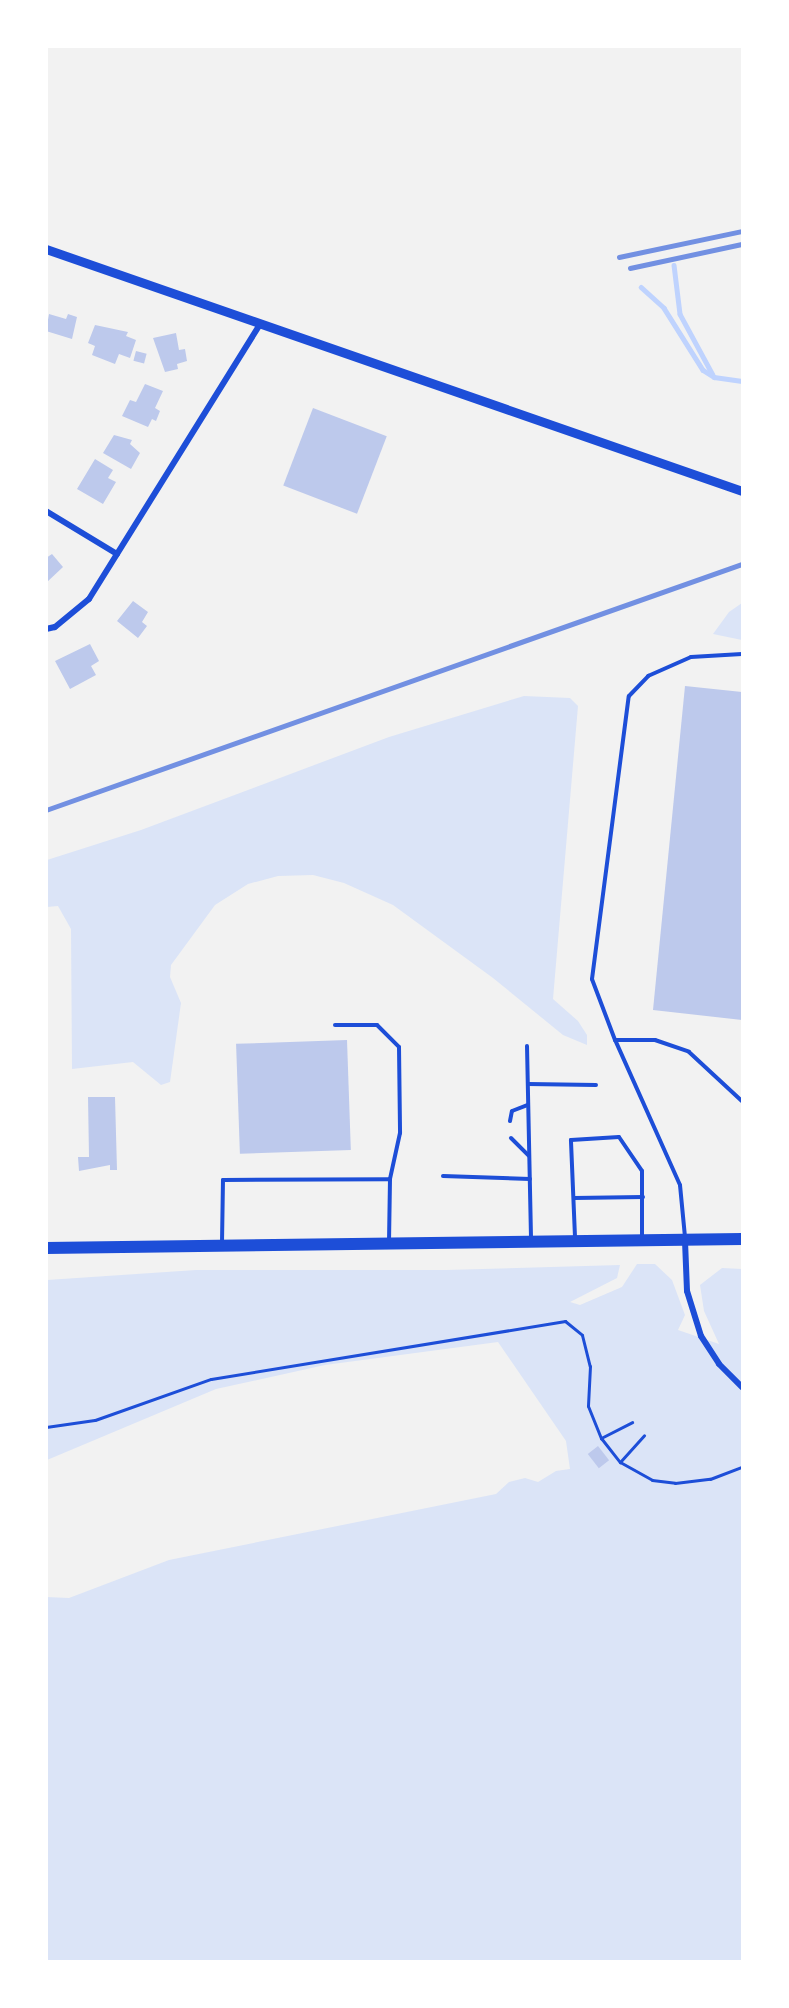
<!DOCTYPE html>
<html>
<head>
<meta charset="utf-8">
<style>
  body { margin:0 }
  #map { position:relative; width:789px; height:2008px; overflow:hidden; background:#f2f2f2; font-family:"Exo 2",sans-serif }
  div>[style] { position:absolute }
  .green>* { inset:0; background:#dbe4f7 }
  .stream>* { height:4.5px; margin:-2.25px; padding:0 2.25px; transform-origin:2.25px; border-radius:2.25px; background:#bfd3fe }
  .building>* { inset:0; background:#bdc9ec; transform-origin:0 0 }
  .path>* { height:3px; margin:-1.5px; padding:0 1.5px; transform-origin:1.5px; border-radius:1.5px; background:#1d4ed8 }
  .service>* { height:4px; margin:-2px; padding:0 2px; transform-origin:2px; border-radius:2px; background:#1d4ed8 }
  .minor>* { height:6px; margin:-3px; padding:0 3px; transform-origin:3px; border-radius:3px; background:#1d4ed8 }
  .tertiary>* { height:9px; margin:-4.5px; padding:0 4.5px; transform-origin:4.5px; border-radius:4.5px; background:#1d4ed8 }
  .primary>* { height:12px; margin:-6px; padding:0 6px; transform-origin:6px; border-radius:6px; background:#1d4ed8 }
  .rail>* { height:4.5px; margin:-2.25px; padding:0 2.25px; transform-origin:2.25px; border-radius:2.25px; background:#7290e2 }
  span { translate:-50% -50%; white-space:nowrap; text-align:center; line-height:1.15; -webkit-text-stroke:4.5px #fff; paint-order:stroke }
  .frame { position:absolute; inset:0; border:48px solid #fff; pointer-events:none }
</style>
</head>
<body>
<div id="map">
  <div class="green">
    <div style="clip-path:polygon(742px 603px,742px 640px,713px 634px,729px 612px)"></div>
    <div style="clip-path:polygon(524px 696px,570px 698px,578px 706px,553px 999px,578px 1021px,587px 1035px,587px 1045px,563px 1035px,493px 978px,393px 905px,344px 883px,313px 875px,278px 876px,248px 884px,215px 905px,171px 965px,170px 977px,181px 1003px,170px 1082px,161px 1085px,133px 1062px,72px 1069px,71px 929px,58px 906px,47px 907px,47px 860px,141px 830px,389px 737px)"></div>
    <div style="clip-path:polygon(637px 1264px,655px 1264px,672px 1280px,685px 1315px,678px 1330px,719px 1344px,704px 1311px,700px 1285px,722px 1268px,742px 1269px,742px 1961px,47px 1961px,46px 1597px,69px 1598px,169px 1560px,496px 1494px,509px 1482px,525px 1478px,538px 1482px,556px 1471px,570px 1469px,566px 1441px,498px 1342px,325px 1365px,216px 1389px,47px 1460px,47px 1280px,196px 1270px,446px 1270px,620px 1265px,617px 1278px,570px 1302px,580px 1305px,622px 1287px)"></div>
  </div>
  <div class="stream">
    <div style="left:674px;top:265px;width:49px;rotate:83deg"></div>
    <div style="left:680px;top:314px;width:69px;rotate:61.6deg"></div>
    <div style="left:641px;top:287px;width:31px;rotate:42deg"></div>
    <div style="left:664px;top:308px;width:73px;rotate:57.8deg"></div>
    <div style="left:703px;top:370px;width:13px;rotate:32deg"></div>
    <div style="left:714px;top:377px;width:28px;rotate:8deg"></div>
  </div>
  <div class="building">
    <div style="clip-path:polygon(49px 314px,66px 319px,68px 314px,77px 317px,72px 339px,46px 331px)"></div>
    <div style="clip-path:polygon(95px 325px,128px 332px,126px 336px,136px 340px,130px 358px,119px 354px,115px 364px,92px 355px,95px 346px,88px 343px)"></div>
    <div style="clip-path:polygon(176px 333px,179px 350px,185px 349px,187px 361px,177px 364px,178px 369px,165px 372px,153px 338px)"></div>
    <div style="left:136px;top:351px;width:11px;height:10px;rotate:15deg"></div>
    <div style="clip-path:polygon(145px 384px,163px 391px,155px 408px,160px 411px,156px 421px,152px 419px,148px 427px,122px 416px,130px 400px,136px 402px)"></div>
    <div style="left:313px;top:408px;width:79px;height:83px;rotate:21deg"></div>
    <div style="clip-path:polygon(114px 435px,132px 440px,130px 444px,140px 453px,131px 469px,103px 453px)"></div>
    <div style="clip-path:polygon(95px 459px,113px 470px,108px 478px,116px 482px,103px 504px,77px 489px)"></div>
    <div style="clip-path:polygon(52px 554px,63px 567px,46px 583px,46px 558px)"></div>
    <div style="clip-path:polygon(133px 601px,148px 612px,142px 622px,147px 626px,138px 638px,117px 621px)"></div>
    <div style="clip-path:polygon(90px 644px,99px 661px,91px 666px,96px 675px,70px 689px,55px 661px)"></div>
    <div style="clip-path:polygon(685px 686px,742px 692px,742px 1020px,653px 1010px)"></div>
    <div style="left:347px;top:1040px;width:110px;height:111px;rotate:88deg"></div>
    <div style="clip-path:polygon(88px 1097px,115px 1097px,117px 1170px,110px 1170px,110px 1165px,79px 1171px,78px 1157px,89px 1157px)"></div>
    <div style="left:598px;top:1446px;width:18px;height:13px;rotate:52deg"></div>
  </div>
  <div class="path">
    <div style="left:46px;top:1427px;width:49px;rotate:-8.1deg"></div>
    <div style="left:95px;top:1420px;width:123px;rotate:-19.5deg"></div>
    <div style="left:211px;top:1379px;width:359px;rotate:-9.3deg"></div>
    <div style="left:565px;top:1321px;width:22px;rotate:39deg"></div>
    <div style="left:582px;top:1335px;width:32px;rotate:76deg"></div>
    <div style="left:590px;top:1366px;width:40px;rotate:92.9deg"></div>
    <div style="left:588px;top:1406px;width:35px;rotate:68deg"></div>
    <div style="left:601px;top:1438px;width:31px;rotate:52deg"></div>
    <div style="left:620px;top:1462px;width:37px;rotate:29deg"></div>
    <div style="left:652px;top:1480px;width:23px;rotate:7deg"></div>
    <div style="left:675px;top:1483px;width:35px;rotate:-7deg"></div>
    <div style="left:710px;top:1479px;width:34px;rotate:-21deg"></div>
    <div style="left:601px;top:1438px;width:35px;rotate:-27deg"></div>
    <div style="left:620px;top:1462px;width:36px;rotate:-48deg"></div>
  </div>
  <div class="service">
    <div style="left:335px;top:1025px;width:42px"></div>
    <div style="left:377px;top:1025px;width:31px;rotate:45deg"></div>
    <div style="left:399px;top:1047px;width:86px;rotate:89.3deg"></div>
    <div style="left:400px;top:1133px;width:47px;rotate:102.3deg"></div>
    <div style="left:390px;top:1179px;width:62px;rotate:90.9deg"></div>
    <div style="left:615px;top:1040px;width:65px;rotate:-110.7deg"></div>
    <div style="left:592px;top:979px;width:285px;rotate:-82.6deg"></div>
    <div style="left:629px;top:696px;width:28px;rotate:-46deg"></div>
    <div style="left:648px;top:676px;width:47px;rotate:-23.8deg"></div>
    <div style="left:691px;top:657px;width:51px;rotate:-3.4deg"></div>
    <div style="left:527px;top:1046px;width:193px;rotate:88.8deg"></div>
    <div style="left:528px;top:1084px;width:68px;rotate:0.8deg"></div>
    <div style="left:510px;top:1121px;width:10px;rotate:-79deg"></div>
    <div style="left:512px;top:1111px;width:17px;rotate:-21deg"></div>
    <div style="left:511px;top:1138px;width:25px;rotate:45deg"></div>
    <div style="left:443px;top:1176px;width:87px;rotate:2deg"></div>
    <div style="left:574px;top:1198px;width:69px;rotate:-0.8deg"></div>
    <div style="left:575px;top:1237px;width:97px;rotate:-92.4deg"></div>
    <div style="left:571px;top:1140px;width:48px;rotate:-3.6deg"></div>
    <div style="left:619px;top:1137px;width:41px;rotate:55.9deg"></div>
    <div style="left:642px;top:1171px;width:67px;rotate:90deg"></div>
    <div style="left:685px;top:1237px;width:52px;rotate:-95.5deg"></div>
    <div style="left:680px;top:1185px;width:159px;rotate:-114.1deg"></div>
    <div style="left:615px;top:1040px;width:40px"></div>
    <div style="left:655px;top:1040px;width:36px;rotate:19deg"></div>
    <div style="left:689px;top:1052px;width:72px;rotate:42.8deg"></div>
    <div style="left:222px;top:1243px;width:63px;rotate:-89.1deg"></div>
    <div style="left:223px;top:1180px;width:167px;rotate:-0.3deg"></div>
  </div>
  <div class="minor">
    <div style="left:46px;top:511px;width:83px;rotate:31.2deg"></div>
    <div style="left:46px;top:629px;width:9px;rotate:-13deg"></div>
    <div style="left:55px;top:627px;width:44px;rotate:-39.5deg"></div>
    <div style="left:89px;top:599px;width:325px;rotate:-58.1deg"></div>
    <div style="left:685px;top:1241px;width:50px;rotate:87.7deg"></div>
    <div style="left:687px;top:1291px;width:47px;rotate:72.7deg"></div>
    <div style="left:701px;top:1336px;width:33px;rotate:57deg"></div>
    <div style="left:719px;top:1364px;width:33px;rotate:45deg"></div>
  </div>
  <div class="tertiary">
    <div style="left:46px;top:249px;width:737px;rotate:19.17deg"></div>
  </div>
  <div class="primary">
    <div style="left:46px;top:1248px;width:696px;rotate:-0.74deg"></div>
  </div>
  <div class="rail">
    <div style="left:619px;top:257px;width:126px;rotate:-11.9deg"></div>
    <div style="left:630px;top:268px;width:115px;rotate:-12.1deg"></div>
    <div style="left:46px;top:810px;width:738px;rotate:-19.47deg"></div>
  </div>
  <div class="frame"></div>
</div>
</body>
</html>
